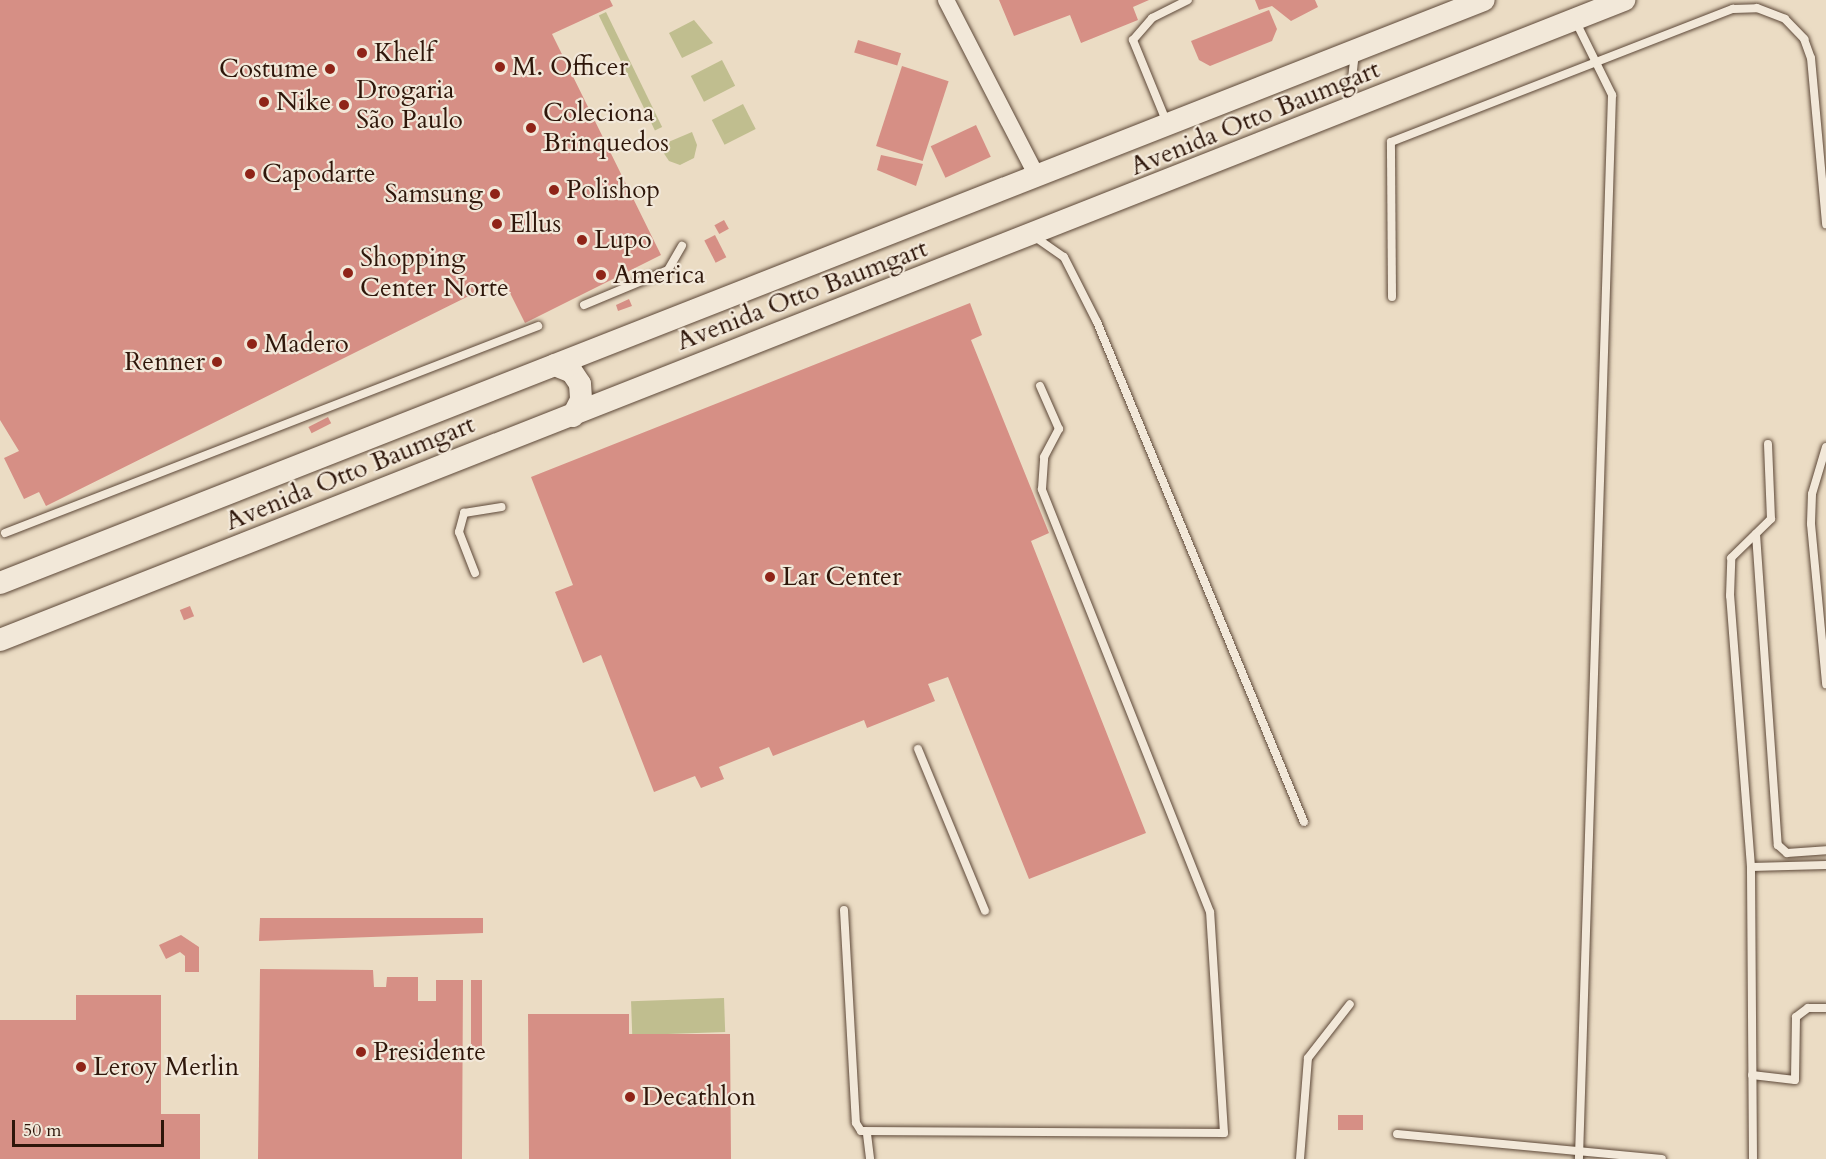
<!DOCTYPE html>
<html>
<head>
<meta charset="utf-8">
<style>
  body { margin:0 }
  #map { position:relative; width:1826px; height:1159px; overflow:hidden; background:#ebdcc4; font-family:Cardo,serif }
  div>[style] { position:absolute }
  .green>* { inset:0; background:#c0be8f; transform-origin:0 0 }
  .building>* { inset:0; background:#d68f85; transform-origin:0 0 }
  .roads { filter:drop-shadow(0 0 2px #5d4838) drop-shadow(0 0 2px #5d4838) }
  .lane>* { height:8px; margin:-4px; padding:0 4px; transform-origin:4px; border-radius:4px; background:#f2e8d9 }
  .street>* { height:16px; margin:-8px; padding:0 8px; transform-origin:8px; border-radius:8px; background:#f2e8d9 }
  .secondary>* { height:22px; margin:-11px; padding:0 11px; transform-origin:11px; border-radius:11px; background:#f2e8d9 }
  .dots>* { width:16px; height:16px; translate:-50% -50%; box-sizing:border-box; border:3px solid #f2e8d9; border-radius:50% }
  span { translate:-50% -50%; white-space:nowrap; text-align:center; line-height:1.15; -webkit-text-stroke:4.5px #f2e8d9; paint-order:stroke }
  .poi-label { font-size:26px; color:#2e160a }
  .left { translate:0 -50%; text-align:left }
  .right { translate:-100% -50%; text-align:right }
  .street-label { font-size:26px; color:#2e160a }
  .scale { position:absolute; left:12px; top:1120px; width:152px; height:27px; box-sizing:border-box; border:3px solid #2e160a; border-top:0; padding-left:8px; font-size:18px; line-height:21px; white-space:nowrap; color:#2e160a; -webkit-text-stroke:4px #f2e8d9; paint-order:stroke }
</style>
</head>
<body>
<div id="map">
  <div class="green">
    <div style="left:606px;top:12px;width:128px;height:8px;rotate:64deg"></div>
    <div style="clip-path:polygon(694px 20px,713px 43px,682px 58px,669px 33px)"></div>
    <div style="left:722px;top:60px;width:29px;height:35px;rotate:63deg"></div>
    <div style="left:743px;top:104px;width:28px;height:35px;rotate:63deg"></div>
    <div style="clip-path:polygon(692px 132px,697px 145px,694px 158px,680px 165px,669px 161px,659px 146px)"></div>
    <div style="left:724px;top:998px;width:34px;height:93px;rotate:88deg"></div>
  </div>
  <div class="building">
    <div style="clip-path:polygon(0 0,610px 0,613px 6px,552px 34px,661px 255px,525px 323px,503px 279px,46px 506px,39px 492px,24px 499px,4px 458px,19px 451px,0 420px)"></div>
    <div style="clip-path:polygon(999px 0,1149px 0,1133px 7px,1138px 20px,1081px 43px,1070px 15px,1014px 36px)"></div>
    <div style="clip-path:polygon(1255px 0,1315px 0,1318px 7px,1291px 21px,1272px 6px,1259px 10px)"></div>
    <div style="clip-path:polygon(1269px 10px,1277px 29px,1272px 41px,1210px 66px,1199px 60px,1191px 41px)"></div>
    <div style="left:858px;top:40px;width:45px;height:13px;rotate:17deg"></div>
    <div style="left:902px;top:66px;width:49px;height:84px;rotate:18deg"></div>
    <div style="left:976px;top:125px;width:35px;height:50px;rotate:65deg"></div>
    <div style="clip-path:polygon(881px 155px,923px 164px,916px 186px,877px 170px)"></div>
    <div style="left:724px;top:220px;width:10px;height:11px;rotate:61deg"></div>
    <div style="left:715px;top:235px;width:25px;height:12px;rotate:63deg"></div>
    <div style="clip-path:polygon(629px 299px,632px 306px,618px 311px,616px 305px)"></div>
    <div style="clip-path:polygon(970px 303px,982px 335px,971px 340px,1049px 533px,1031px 541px,1146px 833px,1029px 879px,948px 677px,928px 684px,935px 701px,867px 728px,864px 720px,773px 756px,769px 747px,719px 767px,724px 779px,701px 788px,695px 776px,654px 792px,601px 655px,583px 663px,555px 592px,573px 585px,531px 477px)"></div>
    <div style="left:328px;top:417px;width:7px;height:22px;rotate:63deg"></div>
    <div style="left:190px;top:606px;width:11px;height:11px;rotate:68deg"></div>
    <div style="clip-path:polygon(260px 918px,483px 918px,483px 933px,259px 941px)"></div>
    <div style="clip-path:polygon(181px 935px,199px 947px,199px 972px,185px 972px,185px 956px,180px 952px,166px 959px,159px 945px)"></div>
    <div style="clip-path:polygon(260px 969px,373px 970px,374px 987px,386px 987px,387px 977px,418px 977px,418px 1001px,436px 1001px,436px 980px,463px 980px,462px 1159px,258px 1159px)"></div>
    <div style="left:471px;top:980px;width:11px;height:67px"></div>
    <div style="clip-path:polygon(76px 995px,161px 995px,161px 1114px,200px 1114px,200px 1159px,0 1159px,0 1020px,76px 1020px)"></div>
    <div style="clip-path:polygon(528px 1014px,629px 1014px,629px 1034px,730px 1034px,731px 1159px,529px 1159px)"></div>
    <div style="left:1338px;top:1115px;width:25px;height:15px"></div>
  </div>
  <div class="roads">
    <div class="lane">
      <div style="left:1575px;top:20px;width:84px;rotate:63.7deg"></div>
      <div style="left:1612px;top:95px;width:1065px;rotate:91.78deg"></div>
      <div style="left:1349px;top:105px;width:53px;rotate:-83.5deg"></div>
      <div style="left:1167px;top:123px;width:90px;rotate:-112.3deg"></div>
      <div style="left:1133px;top:40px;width:29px;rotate:-49deg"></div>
      <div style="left:1152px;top:18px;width:40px;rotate:-26.6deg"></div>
      <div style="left:1035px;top:237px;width:35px;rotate:35deg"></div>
      <div style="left:1064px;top:257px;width:73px;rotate:63.1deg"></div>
      <div style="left:1097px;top:322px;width:541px;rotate:67.51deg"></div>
      <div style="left:1392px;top:297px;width:155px;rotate:-90.4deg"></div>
      <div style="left:1391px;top:142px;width:367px;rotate:-21.3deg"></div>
      <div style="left:1733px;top:9px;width:24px;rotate:-2deg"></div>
      <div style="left:1757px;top:8px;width:30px;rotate:21deg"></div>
      <div style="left:1785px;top:19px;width:28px;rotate:46deg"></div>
      <div style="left:1804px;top:39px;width:20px;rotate:70deg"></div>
      <div style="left:1811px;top:58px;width:167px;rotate:84.8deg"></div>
      <div style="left:584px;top:305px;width:91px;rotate:-22.6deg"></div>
      <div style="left:668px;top:270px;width:28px;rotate:-60deg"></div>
      <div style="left:1826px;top:447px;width:49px;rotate:106.6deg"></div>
      <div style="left:1812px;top:494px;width:30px;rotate:92deg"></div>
      <div style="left:1811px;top:524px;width:161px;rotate:84.6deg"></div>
      <div style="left:5px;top:533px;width:572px;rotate:-21.22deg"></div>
      <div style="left:1756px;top:534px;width:312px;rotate:86deg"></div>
      <div style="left:1778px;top:845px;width:12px;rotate:42deg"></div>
      <div style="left:1787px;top:853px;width:39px;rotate:-4deg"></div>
      <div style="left:475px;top:573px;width:44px;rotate:-111.3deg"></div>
      <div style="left:459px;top:532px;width:20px;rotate:-75deg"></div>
      <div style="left:464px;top:513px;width:38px;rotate:-9deg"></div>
      <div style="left:918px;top:749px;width:175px;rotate:67.5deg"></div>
      <div style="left:1751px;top:867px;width:75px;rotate:-1.5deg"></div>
      <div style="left:844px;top:910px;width:213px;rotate:86.8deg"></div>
      <div style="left:856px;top:1123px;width:9px;rotate:58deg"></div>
      <div style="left:861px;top:1131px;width:363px;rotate:0.3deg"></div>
      <div style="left:1224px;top:1133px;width:221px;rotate:-93.6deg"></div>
      <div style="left:1210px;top:912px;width:455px;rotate:-111.7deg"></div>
      <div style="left:1042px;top:489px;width:32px;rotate:-86deg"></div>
      <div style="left:1044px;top:457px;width:32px;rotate:-62deg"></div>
      <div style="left:1059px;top:429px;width:47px;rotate:-113.8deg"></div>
      <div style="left:1752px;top:1075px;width:43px;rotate:6.6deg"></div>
      <div style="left:1795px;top:1080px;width:63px;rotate:-89.1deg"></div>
      <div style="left:1796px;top:1017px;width:15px;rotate:-37deg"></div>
      <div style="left:1808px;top:1008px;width:18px"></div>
      <div style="left:867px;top:1134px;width:25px;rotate:83deg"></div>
      <div style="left:1397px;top:1134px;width:266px;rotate:5.4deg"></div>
      <div style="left:1300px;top:1159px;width:101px;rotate:-85.5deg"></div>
      <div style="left:1308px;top:1058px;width:68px;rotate:-52.1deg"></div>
      <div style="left:1753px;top:1159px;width:292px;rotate:-90.4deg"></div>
      <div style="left:1751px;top:867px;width:272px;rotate:-94.4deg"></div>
      <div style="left:1730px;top:596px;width:38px;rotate:-88deg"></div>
      <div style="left:1731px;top:558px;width:56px;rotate:-44.3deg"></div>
      <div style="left:1771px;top:519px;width:75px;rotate:-92.3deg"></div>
    </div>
    <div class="street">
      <div style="left:946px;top:0;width:196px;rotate:62.7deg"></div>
    </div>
    <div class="secondary">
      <div style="left:555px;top:365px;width:18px;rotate:22deg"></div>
      <div style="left:572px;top:372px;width:14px;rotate:56deg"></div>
      <div style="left:580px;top:384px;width:16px;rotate:86deg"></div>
      <div style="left:581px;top:400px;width:18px;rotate:117deg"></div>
      <div style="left:0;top:583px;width:1594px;rotate:-21.45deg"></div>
      <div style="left:0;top:640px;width:1746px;rotate:-21.51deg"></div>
    </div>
  </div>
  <div class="dots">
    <div style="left:362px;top:53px;background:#8f2418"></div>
    <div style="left:500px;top:67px;background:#8f2418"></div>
    <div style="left:330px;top:69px;background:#8f2418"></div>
    <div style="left:264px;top:102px;background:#8f2418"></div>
    <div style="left:344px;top:105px;background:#8f2418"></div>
    <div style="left:531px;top:128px;background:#8f2418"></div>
    <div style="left:250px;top:174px;background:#8f2418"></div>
    <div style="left:554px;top:190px;background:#8f2418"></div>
    <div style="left:495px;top:194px;background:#8f2418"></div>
    <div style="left:497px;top:224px;background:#8f2418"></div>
    <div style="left:582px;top:240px;background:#8f2418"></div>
    <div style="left:348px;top:273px;background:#8f2418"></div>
    <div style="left:601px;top:275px;background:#8f2418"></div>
    <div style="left:252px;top:344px;background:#8f2418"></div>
    <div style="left:217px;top:362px;background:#8f2418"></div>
    <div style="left:770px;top:577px;background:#8f2418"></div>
    <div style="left:361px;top:1052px;background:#8f2418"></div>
    <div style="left:81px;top:1067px;background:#8f2418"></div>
    <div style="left:630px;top:1097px;background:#8f2418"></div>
  </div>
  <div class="poi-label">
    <span class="left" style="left:374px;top:53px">Khelf</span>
    <span class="left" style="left:512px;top:67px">M. Officer</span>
    <span class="right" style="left:318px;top:69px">Costume</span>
    <span class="left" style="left:356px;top:105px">Drogaria<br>São Paulo</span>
    <span class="left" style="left:276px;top:102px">Nike</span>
    <span class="left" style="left:543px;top:128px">Coleciona<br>Brinquedos</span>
    <span class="left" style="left:262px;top:174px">Capodarte</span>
    <span class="left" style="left:566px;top:190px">Polishop</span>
    <span class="right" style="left:483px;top:194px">Samsung</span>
    <span class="left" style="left:509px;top:224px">Ellus</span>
    <span class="left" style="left:594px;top:240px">Lupo</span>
    <span class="left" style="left:360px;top:273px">Shopping<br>Center Norte</span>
    <span class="left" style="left:613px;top:275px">America</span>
    <span class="left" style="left:264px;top:344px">Madero</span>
    <span class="right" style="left:205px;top:362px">Renner</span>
    <span class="left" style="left:782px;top:577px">Lar Center</span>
    <span class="left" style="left:373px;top:1052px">Presidente</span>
    <span class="left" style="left:93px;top:1067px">Leroy Merlin</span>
    <span class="left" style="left:642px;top:1097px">Decathlon</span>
  </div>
  <div class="street-label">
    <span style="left:1255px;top:118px;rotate:-22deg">Avenida Otto Baumgart</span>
    <span style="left:802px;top:295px;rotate:-21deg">Avenida Otto Baumgart</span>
    <span style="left:350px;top:473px;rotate:-22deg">Avenida Otto Baumgart</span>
  </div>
  <div class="scale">50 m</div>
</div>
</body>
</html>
